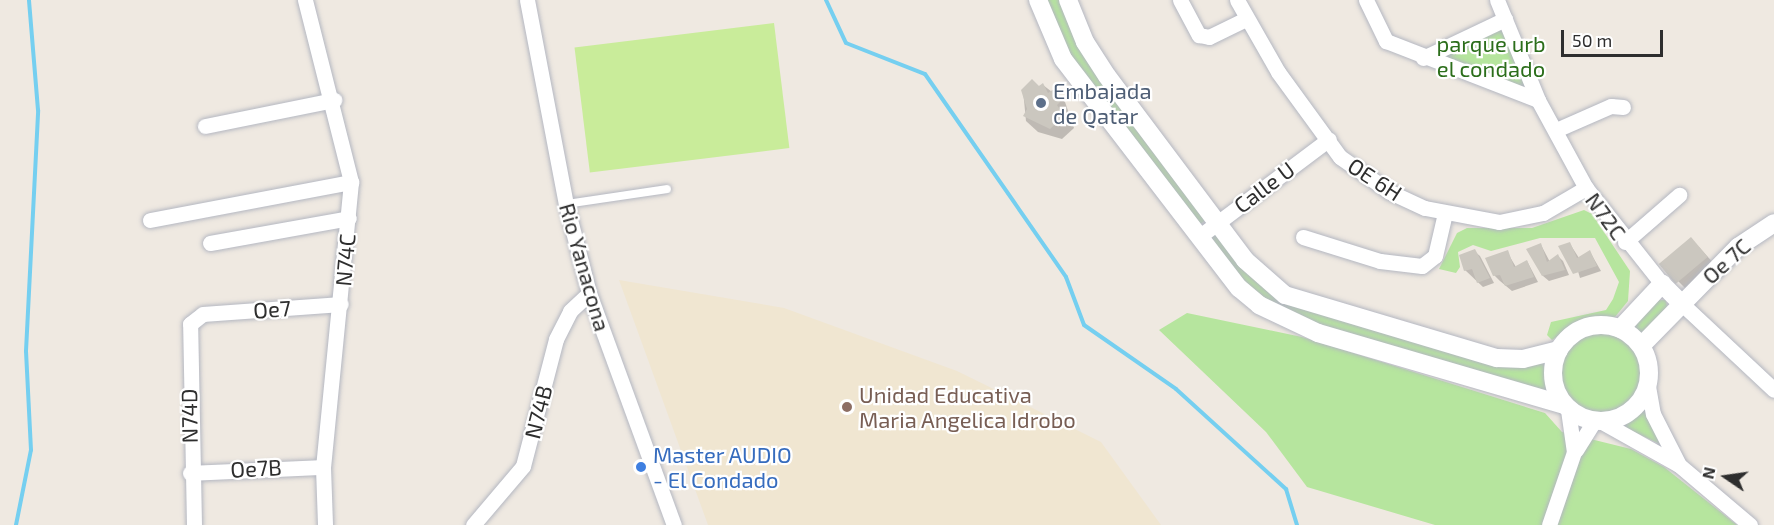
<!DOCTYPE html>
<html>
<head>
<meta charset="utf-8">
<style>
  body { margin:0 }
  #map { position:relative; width:1774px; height:525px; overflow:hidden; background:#efe9e1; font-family:"Exo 2",sans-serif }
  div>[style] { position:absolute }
  .education>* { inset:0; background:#f0e6d1 }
  .green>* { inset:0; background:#b6e59e }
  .round { border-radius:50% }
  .pitch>* { inset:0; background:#c9ec9a; transform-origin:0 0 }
  .shadow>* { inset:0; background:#0003 }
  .stream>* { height:4px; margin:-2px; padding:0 2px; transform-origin:2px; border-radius:2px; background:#75cff0 }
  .building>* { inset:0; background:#cbc7bf; transform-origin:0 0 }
  .roads { filter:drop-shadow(0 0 2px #b4b7c1) drop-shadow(0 0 2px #b4b7c1) }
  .service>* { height:8px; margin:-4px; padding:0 4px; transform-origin:4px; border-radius:4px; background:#fff }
  .minor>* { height:15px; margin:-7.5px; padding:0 7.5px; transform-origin:7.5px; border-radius:7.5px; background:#fff }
  .tertiary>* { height:18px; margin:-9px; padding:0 9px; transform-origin:9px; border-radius:9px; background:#fff }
  .tertiary>.ring { margin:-9px; padding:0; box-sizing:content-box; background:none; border:18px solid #fff; border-radius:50% }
  .dots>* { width:16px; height:16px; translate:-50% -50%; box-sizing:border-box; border:3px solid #fff; border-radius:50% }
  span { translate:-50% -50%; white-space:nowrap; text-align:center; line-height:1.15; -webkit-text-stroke:4.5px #fff; paint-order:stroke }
  .park-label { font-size:22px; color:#2c6e1b }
  .service-label { font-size:22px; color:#4e5e75 }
  .left { translate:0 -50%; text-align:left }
  .street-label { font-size:22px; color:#2e2e2e }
  .education-label { font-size:22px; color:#785e54 }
  .shop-label { font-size:22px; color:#366cbe }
  .north { position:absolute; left:1696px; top:447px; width:60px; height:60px; -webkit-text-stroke:4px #fff; paint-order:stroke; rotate:283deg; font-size:16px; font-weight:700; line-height:24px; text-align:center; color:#2e2e2e }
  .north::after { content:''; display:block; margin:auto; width:21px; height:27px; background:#2e2e2e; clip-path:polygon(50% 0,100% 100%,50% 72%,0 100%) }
  .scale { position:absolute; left:1561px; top:30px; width:102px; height:27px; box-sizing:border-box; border:3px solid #2e2e2e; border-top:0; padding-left:8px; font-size:18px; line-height:21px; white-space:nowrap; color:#2e2e2e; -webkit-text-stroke:4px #fff; paint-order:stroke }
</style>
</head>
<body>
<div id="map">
  <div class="education">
    <div style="clip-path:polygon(619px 280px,784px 308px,957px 371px,1101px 442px,1161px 525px,708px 525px)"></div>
  </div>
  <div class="green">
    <div style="clip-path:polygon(1044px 0,1061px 0,1208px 218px,1198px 226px,1062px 46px)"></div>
    <div style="clip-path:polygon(1505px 19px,1538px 100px,1423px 58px)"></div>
    <div style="clip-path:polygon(1584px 210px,1592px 214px,1630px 271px,1628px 301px,1615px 317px,1581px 321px,1552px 340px,1547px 335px,1551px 322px,1606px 310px,1613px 299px,1619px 282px,1595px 238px,1540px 238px,1491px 251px,1473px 245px,1458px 252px,1460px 267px,1456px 273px,1439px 269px,1457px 233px,1467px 228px,1532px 228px)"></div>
    <div style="clip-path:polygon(1216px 230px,1310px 311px,1549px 360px,1555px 399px,1285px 316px,1242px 284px,1206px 237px)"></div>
    <div style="clip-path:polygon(1658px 300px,1666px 300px,1667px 307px,1640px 335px,1630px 328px)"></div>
    <div style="clip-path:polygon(1187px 313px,1302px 337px,1545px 413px,1562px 432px,1631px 449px,1664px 467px,1737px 525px,1435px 525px,1307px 487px,1266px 432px,1159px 330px)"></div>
    <div class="round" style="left:1559px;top:330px;width:84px;height:84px"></div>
    <div style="clip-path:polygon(1645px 403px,1662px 445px,1617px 424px,1630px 420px)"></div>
  </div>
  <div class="pitch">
    <div style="left:774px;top:23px;width:126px;height:201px;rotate:83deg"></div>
  </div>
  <div class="shadow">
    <div style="clip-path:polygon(1043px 85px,1065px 102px,1074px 128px,1062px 139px,1038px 132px,1026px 121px,1023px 90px)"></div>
    <div style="clip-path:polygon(1570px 244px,1579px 258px,1590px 252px,1601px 271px,1580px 278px)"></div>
    <div style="clip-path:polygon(1541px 245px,1550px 262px,1558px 256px,1563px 261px,1569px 275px,1549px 281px,1543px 276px)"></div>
    <div style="clip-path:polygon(1699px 247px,1716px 266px,1689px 292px,1663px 266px)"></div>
    <div style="clip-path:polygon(1474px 251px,1480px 256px,1494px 283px,1483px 287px,1465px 270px)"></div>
    <div style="clip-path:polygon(1507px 252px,1516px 267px,1527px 261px,1538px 282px,1512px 291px,1500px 281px,1494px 275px)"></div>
  </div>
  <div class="stream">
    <div style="left:826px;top:0;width:47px;rotate:65.1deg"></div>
    <div style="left:846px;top:43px;width:85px;rotate:21.4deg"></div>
    <div style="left:925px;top:74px;width:247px;rotate:55.2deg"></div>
    <div style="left:1066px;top:277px;width:51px;rotate:69.4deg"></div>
    <div style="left:1084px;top:325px;width:112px;rotate:34.8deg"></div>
    <div style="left:1176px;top:389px;width:149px;rotate:42.3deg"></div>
    <div style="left:1286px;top:489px;width:38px;rotate:73deg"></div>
    <div style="left:16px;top:525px;width:76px;rotate:-78.7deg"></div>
    <div style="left:31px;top:450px;width:99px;rotate:-92.9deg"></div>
    <div style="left:26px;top:351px;width:241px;rotate:-87.1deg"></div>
    <div style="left:38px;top:110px;width:110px;rotate:-94.7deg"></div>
  </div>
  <div class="building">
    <div style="clip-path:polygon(1032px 79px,1039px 86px,1043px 83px,1048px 93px,1054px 89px,1060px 102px,1057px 105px,1064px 116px,1050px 129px,1023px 116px,1027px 109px,1021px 90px)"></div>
    <div style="left:1691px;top:237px;width:26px;height:42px;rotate:50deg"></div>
    <div style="clip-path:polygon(1570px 242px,1577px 258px,1590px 250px,1597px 266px,1573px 274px,1558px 246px)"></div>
    <div style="clip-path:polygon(1541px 243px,1547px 262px,1558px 254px,1565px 270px,1542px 276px,1526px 249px)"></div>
    <div style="clip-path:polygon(1475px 249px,1490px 278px,1477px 283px,1472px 269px,1464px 271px,1459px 255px)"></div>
    <div style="clip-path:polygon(1508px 250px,1514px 267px,1527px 260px,1534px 277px,1505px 286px,1500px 275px,1493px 276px,1485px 258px)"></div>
  </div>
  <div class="roads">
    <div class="service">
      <div style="left:566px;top:204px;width:102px;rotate:-8.4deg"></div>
    </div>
    <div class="minor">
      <div style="left:305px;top:0;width:188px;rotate:75.8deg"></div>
      <div style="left:351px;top:182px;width:286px;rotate:95.6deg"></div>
      <div style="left:323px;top:467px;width:58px;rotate:88deg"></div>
      <div style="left:527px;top:0;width:208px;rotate:79.2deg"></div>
      <div style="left:566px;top:204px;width:92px;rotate:75.5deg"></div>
      <div style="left:589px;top:293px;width:247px;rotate:69.9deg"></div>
      <div style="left:1180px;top:0;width:40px;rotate:62deg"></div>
      <div style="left:1199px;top:35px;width:10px;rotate:11deg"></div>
      <div style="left:1209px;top:37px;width:41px;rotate:-25.9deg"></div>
      <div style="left:1237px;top:0;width:83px;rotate:60.3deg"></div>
      <div style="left:1278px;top:72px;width:105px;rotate:53.9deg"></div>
      <div style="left:1340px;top:157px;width:61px;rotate:35deg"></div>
      <div style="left:1390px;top:192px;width:38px;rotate:25deg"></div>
      <div style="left:1425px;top:208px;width:75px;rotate:10.7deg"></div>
      <div style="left:1499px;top:222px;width:45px;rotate:-11.6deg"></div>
      <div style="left:1543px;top:213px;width:50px;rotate:-30.2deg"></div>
      <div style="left:1366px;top:0;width:46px;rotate:64deg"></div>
      <div style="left:1386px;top:41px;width:163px;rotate:21.2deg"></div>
      <div style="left:1497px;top:0;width:108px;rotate:67.7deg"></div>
      <div style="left:1538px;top:100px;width:100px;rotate:61.4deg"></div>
      <div style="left:1586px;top:188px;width:122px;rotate:51.6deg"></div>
      <div style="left:1423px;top:58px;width:91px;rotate:-25.4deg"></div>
      <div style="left:205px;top:126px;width:132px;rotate:-11.4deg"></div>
      <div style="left:1556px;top:130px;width:60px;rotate:-23.6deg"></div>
      <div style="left:1611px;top:106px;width:12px;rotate:5deg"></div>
      <div style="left:150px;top:220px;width:205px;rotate:-10.7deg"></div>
      <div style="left:1200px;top:236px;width:161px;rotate:-36.9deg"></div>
      <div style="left:1303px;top:237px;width:81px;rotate:17.3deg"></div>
      <div style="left:1380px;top:261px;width:42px;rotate:6.8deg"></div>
      <div style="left:1422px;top:266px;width:16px;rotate:-38deg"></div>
      <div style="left:1435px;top:256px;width:44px;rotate:-76.9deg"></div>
      <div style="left:1625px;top:242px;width:72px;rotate:-41deg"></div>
      <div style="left:210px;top:243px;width:141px;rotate:-10.2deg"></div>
      <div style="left:1681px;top:303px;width:127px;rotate:43.1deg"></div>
      <div style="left:1648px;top:386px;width:28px;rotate:80deg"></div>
      <div style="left:1653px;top:414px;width:55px;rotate:63deg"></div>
      <div style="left:1602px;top:422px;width:88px;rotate:29.2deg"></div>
      <div style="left:1679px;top:465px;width:93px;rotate:40.2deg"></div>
      <div style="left:1576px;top:450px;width:34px;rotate:-58deg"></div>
      <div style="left:190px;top:473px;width:133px;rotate:-2.6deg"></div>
      <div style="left:194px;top:525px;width:201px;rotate:-91.1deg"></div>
      <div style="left:190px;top:324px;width:16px;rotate:-38deg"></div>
      <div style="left:203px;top:314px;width:138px;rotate:-4.1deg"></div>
      <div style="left:473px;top:525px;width:77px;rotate:-49.7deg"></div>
      <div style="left:523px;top:466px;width:131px;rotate:-75.4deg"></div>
      <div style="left:556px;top:339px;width:31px;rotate:-63deg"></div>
      <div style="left:570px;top:311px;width:26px;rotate:-43deg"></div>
      <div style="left:1549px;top:525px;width:77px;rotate:-71.1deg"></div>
      <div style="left:1574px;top:452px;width:42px;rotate:-98.1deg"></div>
    </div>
    <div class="tertiary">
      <div style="left:1038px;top:0;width:64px;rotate:67deg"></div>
      <div style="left:1063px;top:59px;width:289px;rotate:52.5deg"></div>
      <div style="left:1239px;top:288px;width:26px;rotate:40deg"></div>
      <div style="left:1259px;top:305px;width:65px;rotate:25.4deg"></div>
      <div style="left:1318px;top:333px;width:257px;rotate:16.3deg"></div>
      <div style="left:1068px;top:0;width:45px;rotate:68deg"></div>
      <div style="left:1085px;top:42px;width:40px;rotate:57.1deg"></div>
      <div style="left:1107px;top:76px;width:230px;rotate:53.1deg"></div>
      <div style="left:1245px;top:260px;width:53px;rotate:41.2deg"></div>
      <div style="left:1285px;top:295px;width:221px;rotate:16.6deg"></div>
      <div style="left:1497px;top:358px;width:26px;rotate:2deg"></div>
      <div style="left:1523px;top:359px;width:37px;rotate:-14deg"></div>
      <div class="ring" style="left:1553px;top:325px;width:78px;height:78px"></div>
      <div style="left:1620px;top:329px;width:62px;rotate:-47deg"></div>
      <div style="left:1662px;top:284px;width:27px;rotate:45deg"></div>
      <div style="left:1641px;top:346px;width:139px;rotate:-45.6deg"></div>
      <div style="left:1738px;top:247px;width:43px;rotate:-33.7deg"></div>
    </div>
  </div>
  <div class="dots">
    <div style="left:1041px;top:103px;background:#5c6f8a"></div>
    <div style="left:847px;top:407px;background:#8d6e63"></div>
    <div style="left:641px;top:467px;background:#3f7fe0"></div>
  </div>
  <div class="park-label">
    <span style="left:1491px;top:56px">parque urb<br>el condado</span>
  </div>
  <div class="service-label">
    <span class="left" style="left:1053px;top:103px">Embajada<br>de Qatar</span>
  </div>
  <div class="street-label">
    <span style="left:1375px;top:179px;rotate:33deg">OE 6H</span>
    <span style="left:1264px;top:187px;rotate:-37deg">Calle U</span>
    <span style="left:1606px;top:216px;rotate:54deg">N72C</span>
    <span style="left:345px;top:260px;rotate:-85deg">N74C</span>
    <span style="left:1726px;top:261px;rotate:-42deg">Oe 7C</span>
    <span style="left:585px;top:267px;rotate:74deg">Rio Yanacona</span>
    <span style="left:272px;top:309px;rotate:-4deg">Oe7</span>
    <span style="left:538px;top:412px;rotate:-76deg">N74B</span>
    <span style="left:189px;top:416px;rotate:-91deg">N74D</span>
    <span style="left:256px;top:468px;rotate:-3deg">Oe7B</span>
  </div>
  <div class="education-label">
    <span class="left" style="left:859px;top:407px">Unidad Educativa<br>Maria Angelica Idrobo</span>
  </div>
  <div class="shop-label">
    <span class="left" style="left:653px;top:467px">Master AUDIO<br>- El Condado</span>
  </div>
  <div class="north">N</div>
  <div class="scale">50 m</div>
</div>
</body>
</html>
